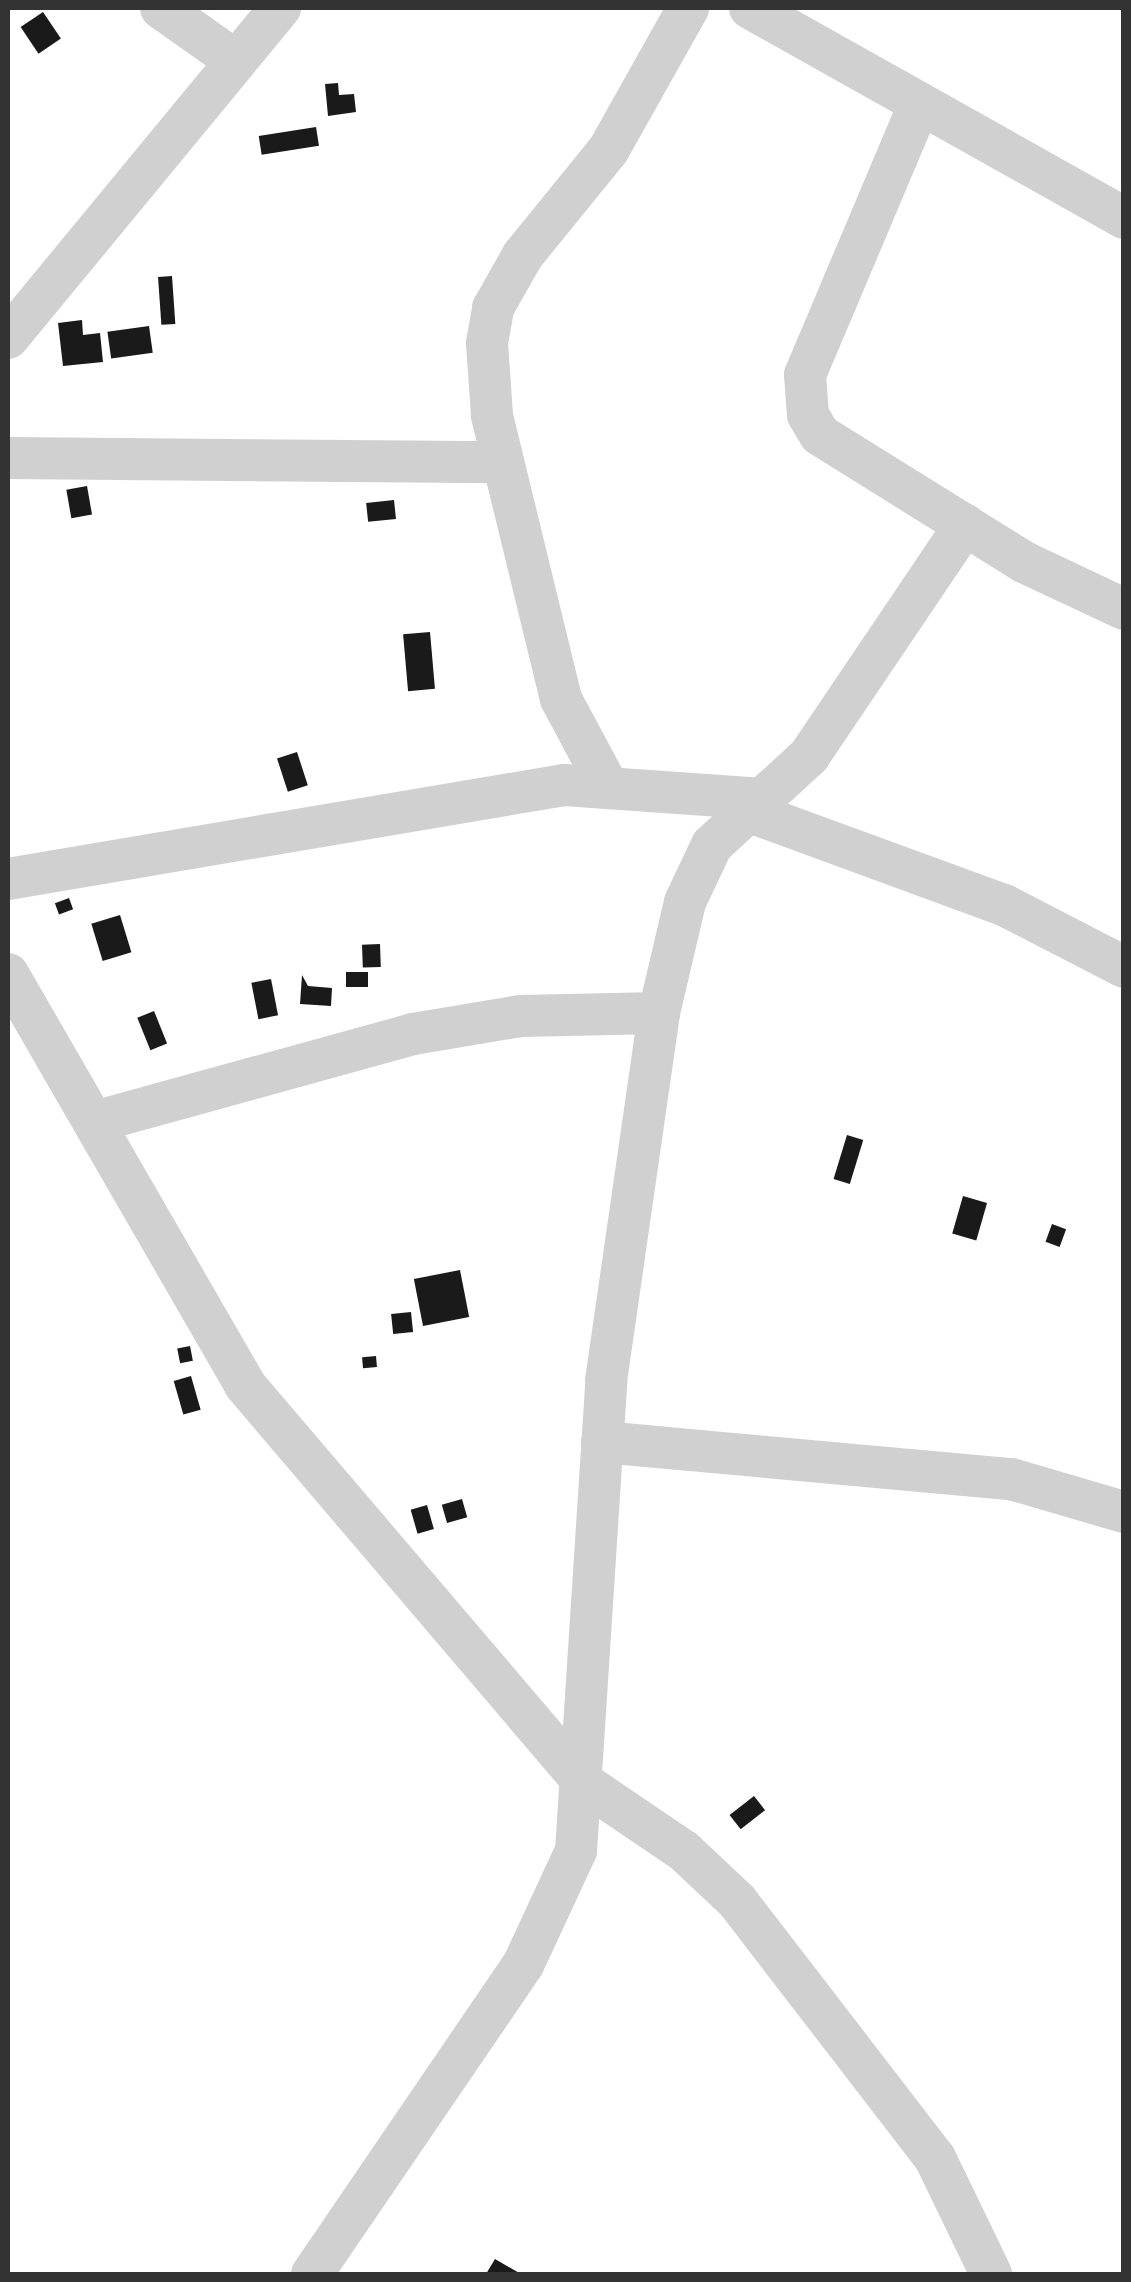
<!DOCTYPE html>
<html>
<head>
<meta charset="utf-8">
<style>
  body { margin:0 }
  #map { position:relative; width:1131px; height:2282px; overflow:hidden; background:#fff; font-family:Ubuntu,sans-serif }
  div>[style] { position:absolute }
  .building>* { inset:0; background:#1a1a1a; transform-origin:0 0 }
  .minor>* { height:42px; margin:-21px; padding:0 21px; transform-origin:21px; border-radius:21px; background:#d0d0d0 }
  span { translate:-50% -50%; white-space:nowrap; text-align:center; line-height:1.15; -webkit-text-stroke:10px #fff; paint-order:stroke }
  .frame { position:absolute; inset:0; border:10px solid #333; pointer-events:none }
</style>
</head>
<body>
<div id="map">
  <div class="building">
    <div style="left:43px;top:12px;width:32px;height:27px;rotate:56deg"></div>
    <div style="clip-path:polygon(338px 83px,339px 95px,354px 94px,356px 112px,328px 116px,325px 84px)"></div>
    <div style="left:316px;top:127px;width:19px;height:58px;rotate:81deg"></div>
    <div style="left:172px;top:276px;width:48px;height:14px;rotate:86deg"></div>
    <div style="clip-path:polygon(82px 320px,83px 335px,100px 333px,103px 362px,63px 366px,58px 323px)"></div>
    <div style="left:149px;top:326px;width:27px;height:42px;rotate:82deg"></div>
    <div style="left:87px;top:486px;width:29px;height:21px;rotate:80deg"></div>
    <div style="left:394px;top:500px;width:19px;height:28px;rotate:84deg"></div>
    <div style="left:430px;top:632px;width:57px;height:27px;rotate:85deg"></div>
    <div style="left:297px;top:752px;width:35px;height:21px;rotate:72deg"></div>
    <div style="left:69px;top:898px;width:12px;height:15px;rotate:70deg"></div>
    <div style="left:120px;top:915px;width:39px;height:30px;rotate:73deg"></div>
    <div style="left:380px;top:944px;width:23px;height:18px;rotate:88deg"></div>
    <div style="left:346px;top:972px;width:22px;height:15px"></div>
    <div style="clip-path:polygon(302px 975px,308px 986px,332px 988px,331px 1006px,300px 1004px)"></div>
    <div style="left:271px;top:979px;width:37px;height:20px;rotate:79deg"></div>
    <div style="left:154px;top:1011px;width:35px;height:18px;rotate:68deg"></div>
    <div style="left:847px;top:1135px;width:17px;height:46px;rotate:17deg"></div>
    <div style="left:963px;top:1196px;width:25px;height:39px;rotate:16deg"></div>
    <div style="left:1052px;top:1224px;width:15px;height:19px;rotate:20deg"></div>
    <div style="left:460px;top:1270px;width:48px;height:47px;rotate:79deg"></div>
    <div style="left:411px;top:1312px;width:20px;height:20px;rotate:84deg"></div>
    <div style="left:190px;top:1346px;width:15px;height:13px;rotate:79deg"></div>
    <div style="left:376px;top:1356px;width:11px;height:14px;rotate:85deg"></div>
    <div style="left:191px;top:1376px;width:35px;height:18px;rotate:74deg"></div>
    <div style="left:462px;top:1499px;width:19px;height:21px;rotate:74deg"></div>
    <div style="left:427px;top:1505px;width:25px;height:17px;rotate:74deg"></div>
    <div style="left:754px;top:1796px;width:18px;height:31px;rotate:52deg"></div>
    <div style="clip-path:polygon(495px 2259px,521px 2274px,486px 2274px)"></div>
  </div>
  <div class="minor">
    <div style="left:161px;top:8px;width:88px;rotate:35.3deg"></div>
    <div style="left:750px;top:8px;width:429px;rotate:29.3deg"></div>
    <div style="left:919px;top:105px;width:293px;rotate:112.9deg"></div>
    <div style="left:805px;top:375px;width:40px;rotate:85.7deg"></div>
    <div style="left:808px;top:415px;width:23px;rotate:59deg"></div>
    <div style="left:820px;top:435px;width:240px;rotate:31.9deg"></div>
    <div style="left:1024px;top:562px;width:110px;rotate:25.2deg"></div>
    <div style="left:8px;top:338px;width:428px;rotate:-50.5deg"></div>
    <div style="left:8px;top:458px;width:495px;rotate:0.5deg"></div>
    <div style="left:608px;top:787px;width:100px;rotate:-118.1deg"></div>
    <div style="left:561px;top:699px;width:292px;rotate:-103.7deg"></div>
    <div style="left:492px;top:415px;width:72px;rotate:-94deg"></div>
    <div style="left:487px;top:343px;width:36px;rotate:-80deg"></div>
    <div style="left:493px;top:308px;width:61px;rotate:-60.5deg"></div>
    <div style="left:523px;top:255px;width:136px;rotate:-50.9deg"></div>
    <div style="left:609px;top:149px;width:162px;rotate:-60.7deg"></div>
    <div style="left:747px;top:811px;width:274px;rotate:20.1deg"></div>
    <div style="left:1004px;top:905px;width:135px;rotate:27.3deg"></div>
    <div style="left:8px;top:879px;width:564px;rotate:-9.6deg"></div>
    <div style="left:564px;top:785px;width:200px;rotate:4deg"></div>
    <div style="left:8px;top:974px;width:474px;rotate:60deg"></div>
    <div style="left:245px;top:1385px;width:524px;rotate:49.56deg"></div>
    <div style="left:585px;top:1784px;width:120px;rotate:34.1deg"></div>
    <div style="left:684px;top:1851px;width:73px;rotate:43.3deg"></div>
    <div style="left:737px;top:1901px;width:324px;rotate:52.4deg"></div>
    <div style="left:935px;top:2158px;width:129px;rotate:64.2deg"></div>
    <div style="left:94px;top:1122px;width:331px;rotate:-15.4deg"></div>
    <div style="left:413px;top:1034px;width:109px;rotate:-9.5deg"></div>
    <div style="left:521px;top:1016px;width:138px;rotate:-1.2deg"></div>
    <div style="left:602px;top:1442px;width:411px;rotate:5.2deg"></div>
    <div style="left:1011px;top:1479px;width:118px;rotate:16.3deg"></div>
    <div style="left:312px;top:2274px;width:374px;rotate:-55.7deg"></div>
    <div style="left:523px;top:1965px;width:126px;rotate:-65.1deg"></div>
    <div style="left:576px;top:1851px;width:471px;rotate:-86.3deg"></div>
    <div style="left:606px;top:1381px;width:372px;rotate:-81.8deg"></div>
    <div style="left:659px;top:1013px;width:114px;rotate:-76.8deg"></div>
    <div style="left:685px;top:902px;width:63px;rotate:-64.7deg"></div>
    <div style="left:712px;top:845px;width:132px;rotate:-42.5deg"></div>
    <div style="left:809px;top:756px;width:279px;rotate:-56deg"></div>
  </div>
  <div class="frame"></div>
</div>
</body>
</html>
